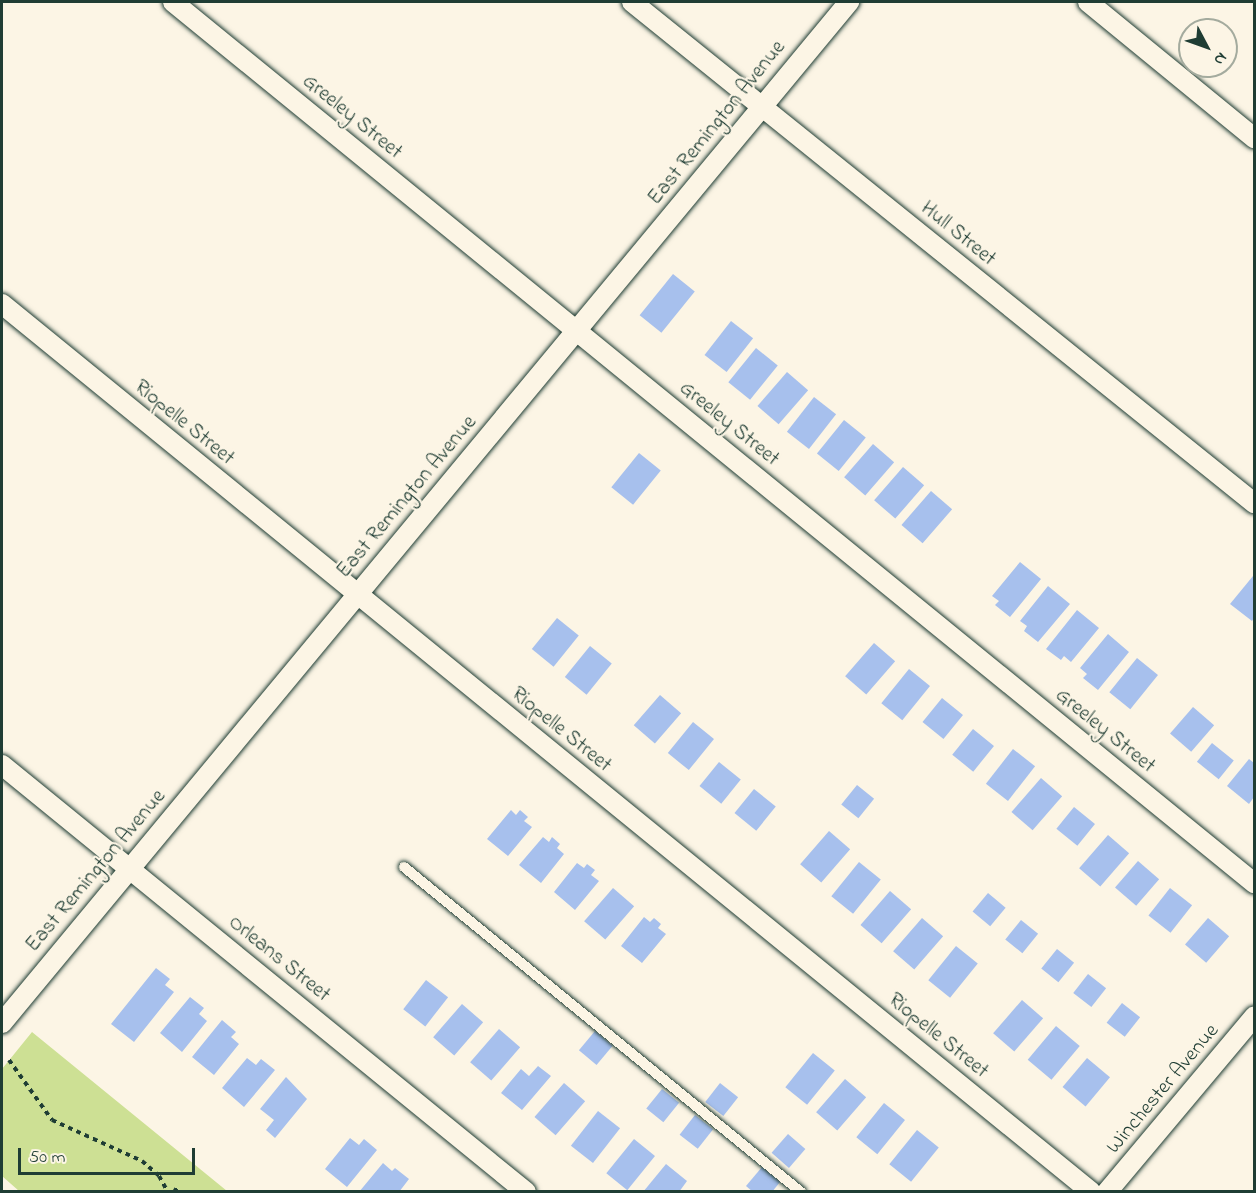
<!DOCTYPE html>
<html>
<head>
<meta charset="utf-8">
<style>
  body { margin:0 }
  #map { position:relative; width:1256px; height:1193px; overflow:hidden; background:#fcf5e5; font-family:"Indie Flower",sans-serif }
  div>[style] { position:absolute }
  .green>* { inset:0; background:#cde094 }
  .building>* { inset:0; background:#a7c0ed; transform-origin:0 0 }
  .path>* { height:4px; margin-top:-2px; transform-origin:0; background:repeating-linear-gradient(90deg,#1f3d34 0 4.5px,transparent 0 9px) }
  .roads { filter:drop-shadow(0 0 2px #1f3d34) drop-shadow(0 0 2px #1f3d34) }
  .service>* { height:10px; margin:-5px; padding:0 5px; transform-origin:5px; border-radius:5px; background:#fcf5e5 }
  .minor>* { height:20px; margin:-10px; padding:0 10px; transform-origin:10px; border-radius:10px; background:#fcf5e5 }
  span { translate:-50% -50%; white-space:nowrap; text-align:center; line-height:1.15; -webkit-text-stroke:4.5px #fcf5e5; paint-order:stroke }
  .street-label { font-size:21px; color:#1f3d34 }
  .frame { position:absolute; inset:0; border:3px solid #1f3d34; pointer-events:none }
  .north { position:absolute; left:1178px; top:18px; width:60px; height:60px; box-sizing:border-box; background:#fcf5e5; border:2px solid #a4ab9e; border-radius:50%; rotate:131deg; font-size:16px; font-weight:700; line-height:24px; text-align:center; color:#1f3d34 }
  .north::after { content:''; display:block; margin:auto; width:21px; height:27px; background:#1f3d34; clip-path:polygon(50% 0,100% 100%,50% 72%,0 100%) }
  .scale { position:absolute; left:18px; top:1148px; width:177px; height:27px; box-sizing:border-box; border:3px solid #1f3d34; border-top:0; padding-left:8px; font-size:18px; line-height:21px; white-space:nowrap; color:#1f3d34; -webkit-text-stroke:4px #fcf5e5; paint-order:stroke }
</style>
</head>
<body>
<div id="map">
  <div class="green">
    <div style="clip-path:polygon(32px 1032px,227px 1191px,228px 1191px,19px 1191px,2px 1176px,2px 1069px)"></div>
  </div>
  <div class="building">
    <div style="left:673px;top:274px;width:28px;height:53px;rotate:39deg"></div>
    <div style="left:731px;top:321px;width:28px;height:43px;rotate:38deg"></div>
    <div style="left:756px;top:348px;width:28px;height:44px;rotate:39deg"></div>
    <div style="left:787px;top:372px;width:28px;height:45px;rotate:41deg"></div>
    <div style="left:814px;top:397px;width:28px;height:44px;rotate:38deg"></div>
    <div style="left:844px;top:420px;width:28px;height:43px;rotate:39deg"></div>
    <div style="left:873px;top:444px;width:28px;height:44px;rotate:41deg"></div>
    <div style="left:639px;top:453px;width:28px;height:44px;rotate:39deg"></div>
    <div style="left:903px;top:467px;width:28px;height:44px;rotate:41deg"></div>
    <div style="left:931px;top:491px;width:28px;height:45px;rotate:41deg"></div>
    <div style="clip-path:polygon(1020px 562px,1041px 579px,1010px 617px,995px 605px,999px 601px,992px 596px)"></div>
    <div style="clip-path:polygon(1253px 576px,1254px 618px,1252px 621px,1230px 604px)"></div>
    <div style="clip-path:polygon(1048px 586px,1070px 604px,1038px 642px,1024px 631px,1027px 626px,1020px 621px)"></div>
    <div style="clip-path:polygon(1077px 610px,1099px 628px,1071px 662px,1064px 656px,1061px 660px,1046px 649px)"></div>
    <div style="left:557px;top:618px;width:28px;height:40px;rotate:39deg"></div>
    <div style="clip-path:polygon(1108px 634px,1129px 652px,1098px 690px,1083px 678px,1087px 674px,1080px 668px)"></div>
    <div style="left:874px;top:643px;width:28px;height:44px;rotate:41deg"></div>
    <div style="left:590px;top:646px;width:28px;height:40px;rotate:39deg"></div>
    <div style="left:1137px;top:658px;width:27px;height:44px;rotate:39deg"></div>
    <div style="left:909px;top:669px;width:27px;height:44px;rotate:39deg"></div>
    <div style="left:660px;top:695px;width:28px;height:40px;rotate:41deg"></div>
    <div style="left:942px;top:698px;width:27px;height:31px;rotate:39deg"></div>
    <div style="left:1193px;top:707px;width:28px;height:35px;rotate:41deg"></div>
    <div style="left:693px;top:722px;width:27px;height:40px;rotate:39deg"></div>
    <div style="left:973px;top:729px;width:27px;height:33px;rotate:39deg"></div>
    <div style="left:1212px;top:743px;width:28px;height:24px;rotate:39deg"></div>
    <div style="left:1013px;top:749px;width:28px;height:44px;rotate:38deg"></div>
    <div style="clip-path:polygon(1249px 759px,1254px 763px,1254px 797px,1249px 804px,1227px 786px)"></div>
    <div style="left:719px;top:762px;width:28px;height:31px;rotate:39deg"></div>
    <div style="left:1041px;top:778px;width:28px;height:45px;rotate:41deg"></div>
    <div style="left:857px;top:785px;width:22px;height:25px;rotate:39deg"></div>
    <div style="left:754px;top:789px;width:28px;height:31px;rotate:39deg"></div>
    <div style="left:1074px;top:807px;width:27px;height:28px;rotate:39deg"></div>
    <div style="clip-path:polygon(511px 810px,516px 815px,520px 810px,528px 817px,524px 821px,532px 827px,508px 856px,487px 839px)"></div>
    <div style="left:829px;top:831px;width:28px;height:44px;rotate:41deg"></div>
    <div style="left:1108px;top:835px;width:28px;height:44px;rotate:41deg"></div>
    <div style="clip-path:polygon(543px 837px,549px 842px,552px 837px,560px 844px,557px 848px,564px 854px,541px 883px,519px 865px)"></div>
    <div style="left:1138px;top:861px;width:28px;height:35px;rotate:41deg"></div>
    <div style="left:859px;top:862px;width:28px;height:44px;rotate:39deg"></div>
    <div style="clip-path:polygon(577px 863px,584px 868px,587px 864px,595px 870px,591px 875px,599px 881px,575px 910px,554px 892px)"></div>
    <div style="left:613px;top:888px;width:28px;height:44px;rotate:41deg"></div>
    <div style="left:1170px;top:888px;width:28px;height:35px;rotate:38deg"></div>
    <div style="left:890px;top:891px;width:28px;height:45px;rotate:41deg"></div>
    <div style="left:988px;top:893px;width:23px;height:24px;rotate:40deg"></div>
    <div style="clip-path:polygon(644px 917px,650px 922px,654px 918px,661px 924px,658px 928px,666px 934px,642px 963px,621px 946px)"></div>
    <div style="left:922px;top:918px;width:28px;height:44px;rotate:41deg"></div>
    <div style="left:1208px;top:918px;width:28px;height:35px;rotate:41deg"></div>
    <div style="left:1021px;top:920px;width:22px;height:25px;rotate:39deg"></div>
    <div style="left:956px;top:946px;width:28px;height:44px;rotate:39deg"></div>
    <div style="left:1057px;top:949px;width:22px;height:25px;rotate:39deg"></div>
    <div style="clip-path:polygon(156px 968px,170px 979px,165px 985px,174px 992px,134px 1042px,111px 1024px)"></div>
    <div style="left:1088px;top:974px;width:23px;height:24px;rotate:38deg"></div>
    <div style="left:426px;top:980px;width:28px;height:37px;rotate:38deg"></div>
    <div style="clip-path:polygon(190px 997px,204px 1008px,199px 1014px,207px 1021px,182px 1052px,160px 1033px)"></div>
    <div style="left:1022px;top:1000px;width:28px;height:44px;rotate:41deg"></div>
    <div style="left:1122px;top:1003px;width:23px;height:25px;rotate:38deg"></div>
    <div style="left:462px;top:1004px;width:28px;height:44px;rotate:41deg"></div>
    <div style="clip-path:polygon(222px 1020px,236px 1032px,231px 1037px,239px 1044px,214px 1075px,192px 1057px)"></div>
    <div style="left:1056px;top:1026px;width:31px;height:44px;rotate:40deg"></div>
    <div style="left:499px;top:1029px;width:28px;height:44px;rotate:41deg"></div>
    <div style="left:595px;top:1031px;width:23px;height:25px;rotate:40deg"></div>
    <div style="left:813px;top:1053px;width:28px;height:44px;rotate:39deg"></div>
    <div style="clip-path:polygon(247px 1058px,256px 1065px,261px 1059px,275px 1070px,244px 1107px,222px 1088px)"></div>
    <div style="left:1087px;top:1058px;width:30px;height:38px;rotate:40deg"></div>
    <div style="clip-path:polygon(538px 1066px,551px 1076px,522px 1110px,501px 1093px,521px 1069px,529px 1076px)"></div>
    <div style="clip-path:polygon(286px 1077px,307px 1099px,275px 1138px,266px 1130px,274px 1120px,260px 1109px)"></div>
    <div style="left:845px;top:1079px;width:28px;height:44px;rotate:41deg"></div>
    <div style="left:564px;top:1083px;width:28px;height:45px;rotate:41deg"></div>
    <div style="left:720px;top:1083px;width:23px;height:24px;rotate:38deg"></div>
    <div style="left:662px;top:1089px;width:22px;height:25px;rotate:39deg"></div>
    <div style="left:884px;top:1103px;width:27px;height:44px;rotate:39deg"></div>
    <div style="left:598px;top:1111px;width:28px;height:44px;rotate:38deg"></div>
    <div style="left:695px;top:1115px;width:23px;height:25px;rotate:38deg"></div>
    <div style="left:917px;top:1130px;width:28px;height:44px;rotate:39deg"></div>
    <div style="left:788px;top:1134px;width:23px;height:25px;rotate:41deg"></div>
    <div style="clip-path:polygon(350px 1138px,359px 1145px,364px 1139px,377px 1150px,347px 1187px,325px 1169px)"></div>
    <div style="left:634px;top:1139px;width:27px;height:44px;rotate:39deg"></div>
    <div style="clip-path:polygon(383px 1163px,392px 1171px,395px 1168px,409px 1179px,399px 1192px,359px 1192px)"></div>
    <div style="clip-path:polygon(666px 1164px,687px 1181px,679px 1192px,643px 1192px)"></div>
    <div style="clip-path:polygon(762px 1167px,780px 1182px,772px 1192px,753px 1192px,746px 1186px)"></div>
  </div>
  <div class="path">
    <div style="left:9px;top:1060px;width:74px;rotate:54.4deg"></div>
    <div style="left:52px;top:1120px;width:99px;rotate:24.5deg"></div>
    <div style="left:142px;top:1161px;width:23px;rotate:41deg"></div>
    <div style="left:159px;top:1176px;width:18px;rotate:61deg"></div>
    <div style="left:174px;top:1192px;width:7px;rotate:-56deg"></div>
  </div>
  <div class="roads">
    <div class="service">
      <div style="left:404px;top:867px;width:513px;rotate:39.31deg"></div>
    </div>
    <div class="minor">
      <div style="left:173px;top:2px;width:1395px;rotate:39.18deg"></div>
      <div style="left:632px;top:2px;width:799px;rotate:38.85deg"></div>
      <div style="left:1088px;top:2px;width:215px;rotate:39.3deg"></div>
      <div style="left:2px;top:304px;width:1405px;rotate:39.19deg"></div>
      <div style="left:2px;top:765px;width:676px;rotate:39.18deg"></div>
      <div style="left:2px;top:1023px;width:1327px;rotate:-50.32deg"></div>
      <div style="left:1107px;top:1192px;width:229px;rotate:-50deg"></div>
    </div>
  </div>
  <div class="street-label">
    <span style="left:352px;top:117px;rotate:39deg">Greeley Street</span>
    <span style="left:717px;top:123px;rotate:-51deg">East Remington Avenue</span>
    <span style="left:958px;top:234px;rotate:39deg">Hull Street</span>
    <span style="left:184px;top:423px;rotate:39deg">Riopelle Street</span>
    <span style="left:729px;top:424px;rotate:39deg">Greeley Street</span>
    <span style="left:407px;top:497px;rotate:-50deg">East Remington Avenue</span>
    <span style="left:561px;top:730px;rotate:39deg">Riopelle Street</span>
    <span style="left:1105px;top:731px;rotate:39deg">Greeley Street</span>
    <span style="left:96px;top:871px;rotate:-50deg">East Remington Avenue</span>
    <span style="left:279px;top:959px;rotate:39deg">Orleans Street</span>
    <span style="left:938px;top:1036px;rotate:39deg">Riopelle Street</span>
    <span style="left:1163px;top:1089px;rotate:-50deg">Winchester Avenue</span>
  </div>
  <div class="frame"></div>
  <div class="north">N</div>
  <div class="scale">50 m</div>
</div>
</body>
</html>
